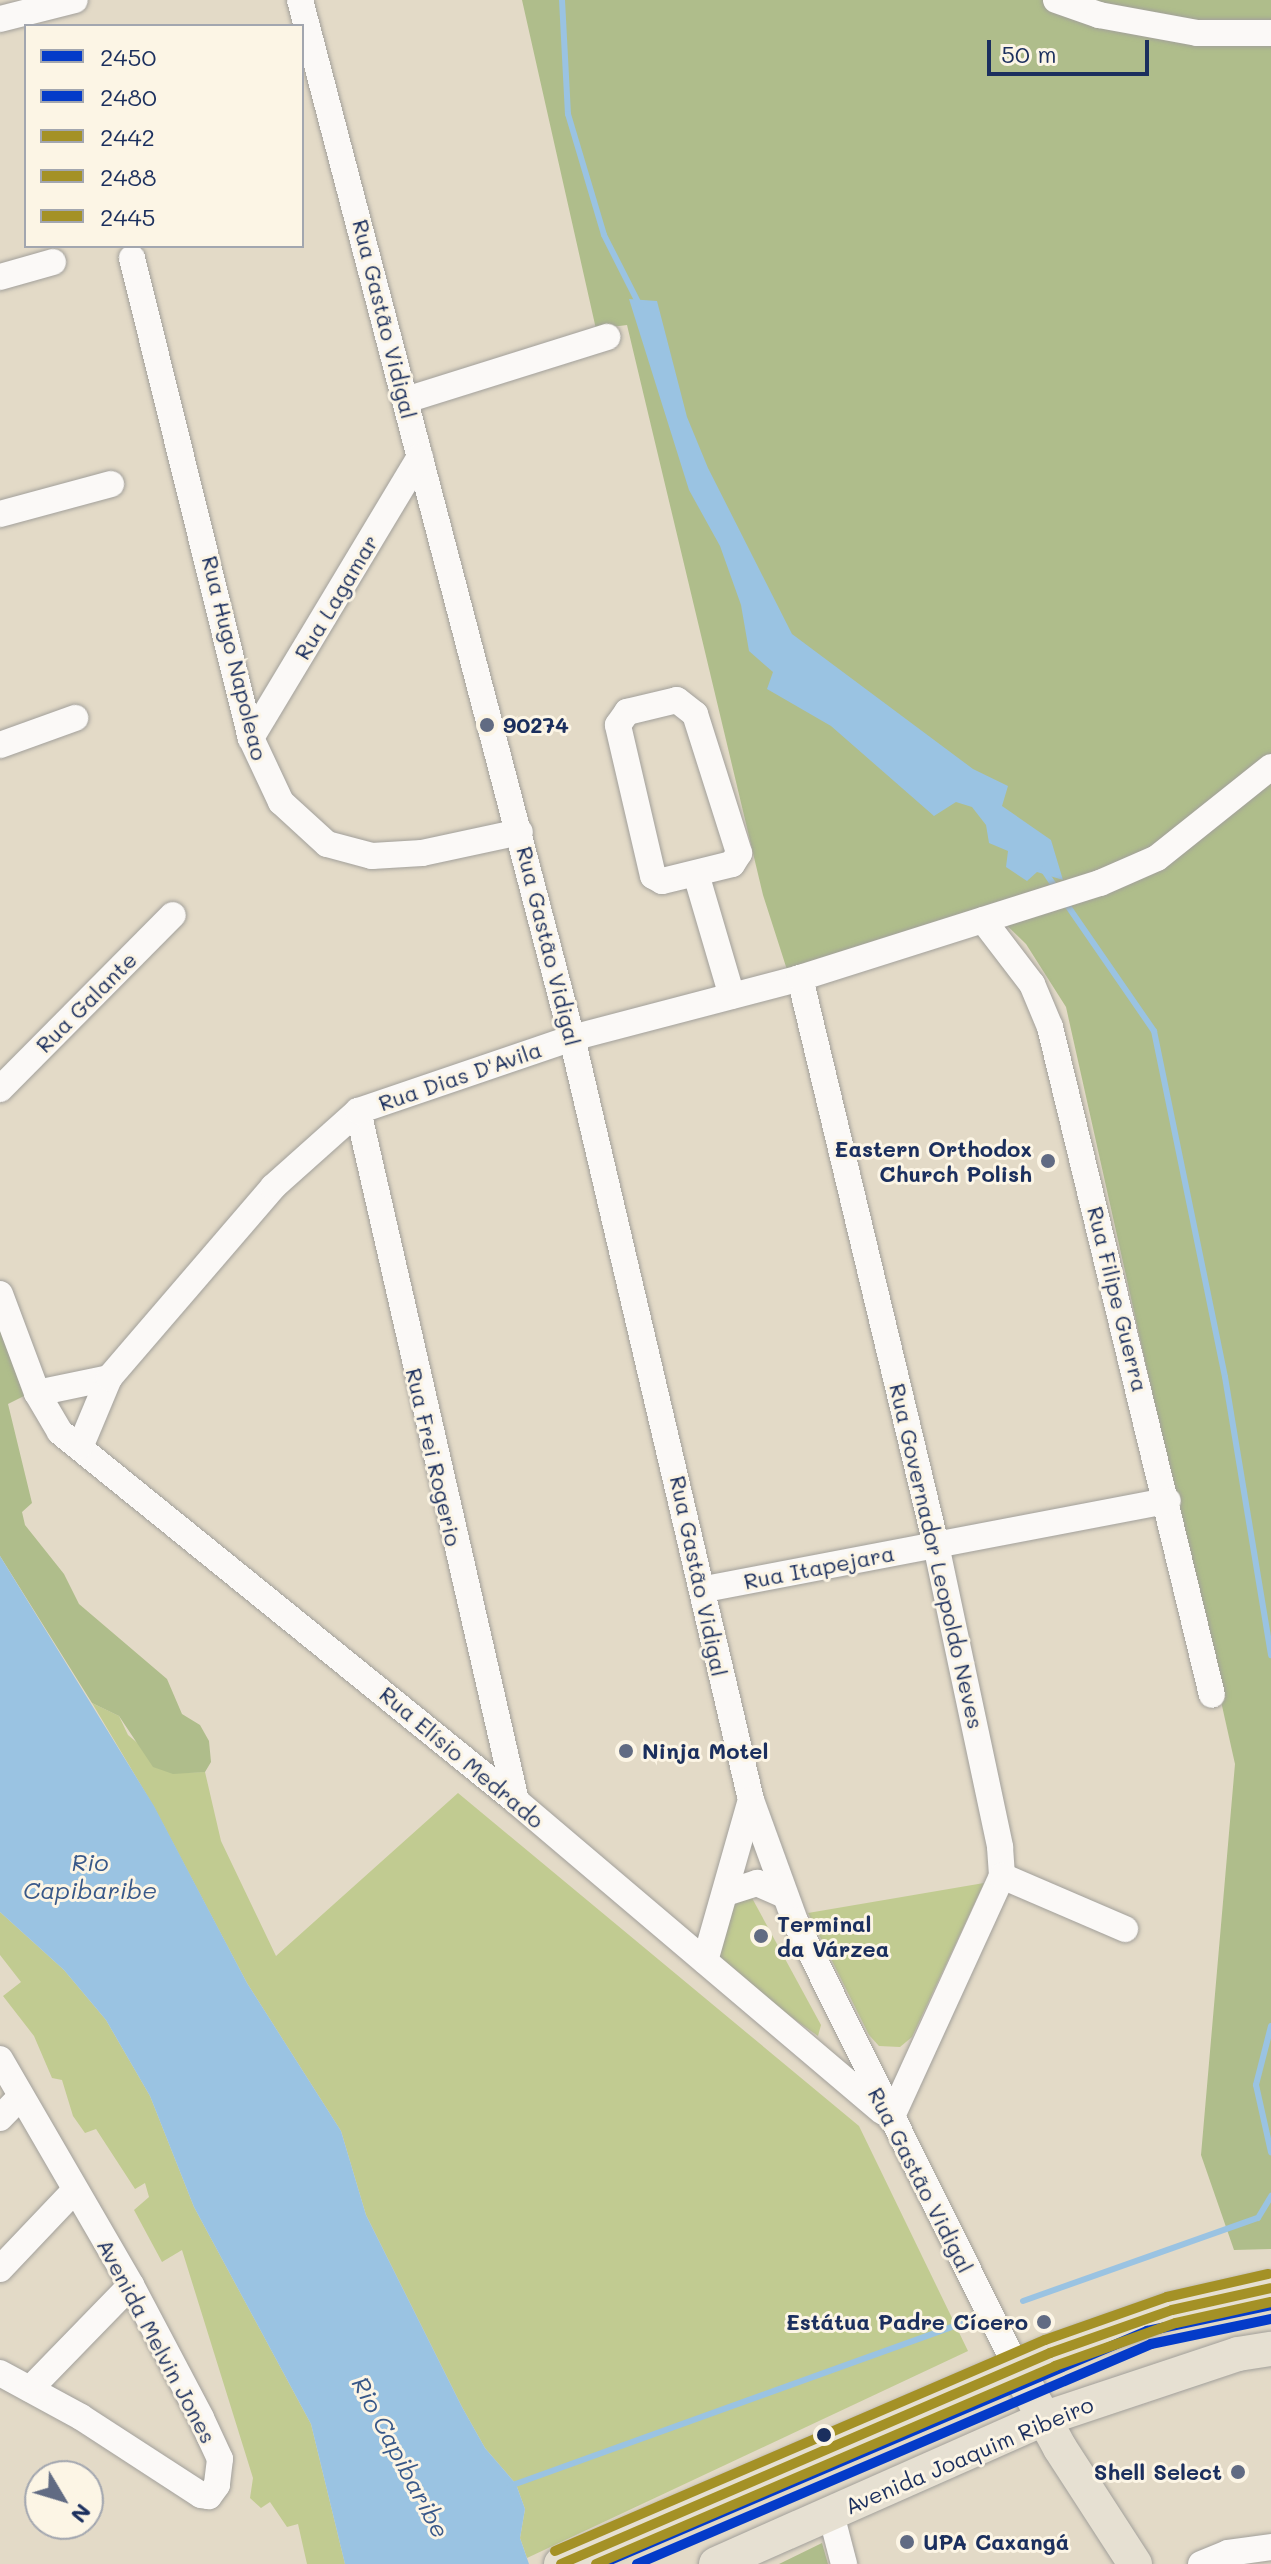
<!DOCTYPE html>
<html>
<head>
<meta charset="utf-8">
<style>
  body { margin:0 }
  #map { position:relative; width:1271px; height:2564px; overflow:hidden; background:#e3dac7; font-family:Mali,sans-serif }
  div>[style] { position:absolute }
  .green>* { inset:0; background:#c1cb91 }
  .forest>* { inset:0; background:#afbd8b }
  .water>* { inset:0; background:#9ac3e2 }
  .stream>* { height:6px; margin:-3px; padding:0 3px; transform-origin:3px; border-radius:3px; background:#9ac3e2 }
  .roads { filter:drop-shadow(0 0 2px #a2a09b) drop-shadow(0 0 2px #a2a09b) }
  .minor>* { height:26px; margin:-13px; padding:0 13px; transform-origin:13px; border-radius:13px; background:#fbf9f7 }
  .major>* { height:34px; margin:-17px; padding:0 17px; transform-origin:17px; border-radius:17px; background:#e6e0d2 }
  .bus-1>* { height:10px; margin:-5px; padding:0 5px; transform-origin:5px; border-radius:5px; background:#043bc9 }
  .bus-2>* { height:10px; margin:-5px; padding:0 5px; transform-origin:5px; border-radius:5px; background:#043bc9 }
  .bus-3>* { height:10px; margin:-5px; padding:0 5px; transform-origin:5px; border-radius:5px; background:#a49126 }
  .bus-4>* { height:10px; margin:-5px; padding:0 5px; transform-origin:5px; border-radius:5px; background:#a49126 }
  .bus-5>* { height:10px; margin:-5px; padding:0 5px; transform-origin:5px; border-radius:5px; background:#a49126 }
  .dots>* { width:22px; height:22px; translate:-50% -50%; box-sizing:border-box; border:4px solid #fcf5e5; border-radius:50% }
  span { translate:-50% -50%; white-space:nowrap; text-align:center; line-height:1.15; -webkit-text-stroke:6px #fcf5e5; paint-order:stroke }
  .street-label { font-size:22px; color:#1b2f5e }
  .poi-label { font-size:22px; color:#1b2f5e; font-weight:700 }
  .left { translate:0 -50%; text-align:left }
  .right { translate:-100% -50%; text-align:right }
  .water-label { font-size:24px; color:#385889; font-style:italic }
  .legend { position:absolute; left:24px; top:24px; width:280px; height:224px; box-sizing:border-box; background:#fcf5e5; border:2px solid #a2a6af; margin:0; padding:10px 14px; list-style:none; font-size:24px; color:#1b2f5e }
  .legend li { display:flex; align-items:center; gap:16px; height:40px }
  .legend b { width:40px; border:2px solid #a2a6af }
  .north { position:absolute; left:24px; top:2460px; width:80px; height:80px; box-sizing:border-box; background:#fcf5e5; border:2px solid #a2a6af; border-radius:50%; rotate:128deg; font-size:22px; font-weight:700; line-height:32px; text-align:center; color:#1b2f5e }
  .north::after { content:''; display:block; margin:auto; width:28px; height:36px; background:#616b83; clip-path:polygon(50% 0,100% 100%,50% 72%,0 100%) }
  .scale { position:absolute; left:987px; top:40px; width:162px; height:36px; box-sizing:border-box; border:4px solid #1b2f5e; border-top:0; padding-left:10px; font-size:24px; line-height:28px; white-space:nowrap; color:#1b2f5e; -webkit-text-stroke:6px #fcf5e5; paint-order:stroke }
</style>
</head>
<body>
<div id="map">
  <div class="green">
    <div style="clip-path:polygon(92px 1703px,119px 1716px,128px 1735px,173px 1773px,205px 1772px,221px 1841px,276px 1956px,458px 1793px,859px 2126px,968px 2351px,527px 2558px,520px 2538px,525px 2509px,516px 2484px,485px 2448px,462px 2407px,366px 2215px,341px 2131px,247px 1983px,154px 1807px)"></div>
    <div style="clip-path:polygon(984px 1883px,912px 2037px,900px 2047px,879px 2046px,869px 2035px,808px 1913px)"></div>
    <div style="clip-path:polygon(752px 1898px,821px 2025px,818px 2036px,718px 1965px,728px 1905px)"></div>
    <div style="clip-path:polygon(0 1912px,64px 1970px,106px 2020px,150px 2096px,194px 2207px,311px 2424px,345px 2564px,307px 2564px,298px 2524px,287px 2527px,270px 2502px,261px 2508px,250px 2498px,253px 2478px,182px 2250px,162px 2262px,134px 2210px,149px 2197px,145px 2183px,135px 2189px,96px 2129px,85px 2133px,73px 2116px,62px 2080px,52px 2078px,34px 2036px,3px 1996px,21px 1982px,0 1955px)"></div>
  </div>
  <div class="forest">
    <div style="clip-path:polygon(522px 0,1271px 0,1271px 2249px,1234px 2250px,1201px 2155px,1235px 1764px,1066px 1007px,1026px 944px,989px 908px,789px 976px,763px 895px,627px 325px,596px 329px)"></div>
    <div style="clip-path:polygon(0 1327px,24px 1396px,8px 1404px,32px 1503px,22px 1512px,25px 1525px,64px 1574px,79px 1604px,167px 1679px,182px 1714px,200px 1725px,209px 1741px,211px 1762px,205px 1772px,173px 1774px,153px 1767px,119px 1716px,92px 1703px,0 1556px)"></div>
    <div style="clip-path:polygon(822px 2543px,828px 2564px,779px 2564px)"></div>
  </div>
  <div class="water">
    <div style="clip-path:polygon(629px 299px,657px 301px,687px 417px,708px 468px,792px 634px,973px 769px,1008px 786px,1002px 806px,1051px 840px,1063px 880px,1037px 872px,1027px 881px,1006px 867px,1008px 851px,989px 843px,986px 825px,972px 807px,956px 802px,934px 816px,831px 726px,767px 689px,773px 672px,749px 651px,741px 605px,720px 546px,689px 490px)"></div>
    <div style="clip-path:polygon(0 1556px,154px 1806px,247px 1983px,341px 2131px,366px 2215px,462px 2407px,485px 2448px,516px 2484px,525px 2509px,520px 2538px,529px 2564px,345px 2564px,311px 2424px,194px 2207px,150px 2096px,106px 2020px,64px 1970px,0 1912px)"></div>
  </div>
  <div class="stream">
    <div style="left:562px;top:0;width:114px;rotate:87deg"></div>
    <div style="left:568px;top:114px;width:126px;rotate:73.4deg"></div>
    <div style="left:604px;top:235px;width:80px;rotate:63.1deg"></div>
    <div style="left:1043px;top:869px;width:25px;rotate:56deg"></div>
    <div style="left:1065px;top:902px;width:157px;rotate:55.4deg"></div>
    <div style="left:1154px;top:1031px;width:353px;rotate:78.4deg"></div>
    <div style="left:1225px;top:1377px;width:282px;rotate:80.6deg"></div>
    <div style="left:1271px;top:2026px;width:61px;rotate:104.3deg"></div>
    <div style="left:1256px;top:2085px;width:69px;rotate:77.4deg"></div>
    <div style="left:1023px;top:2301px;width:249px;rotate:-19.5deg"></div>
    <div style="left:1258px;top:2218px;width:26px;rotate:-59deg"></div>
    <div style="left:510px;top:2486px;width:489px;rotate:-19.8deg"></div>
  </div>
  <div class="roads">
    <div class="minor">
      <div style="left:300px;top:0;width:1073px;rotate:75.32deg"></div>
      <div style="left:572px;top:1038px;width:783px;rotate:76.78deg"></div>
      <div style="left:751px;top:1800px;width:129px;rotate:70deg"></div>
      <div style="left:795px;top:1921px;width:498px;rotate:63.6deg"></div>
      <div style="left:1056px;top:0;width:46px;rotate:19.2deg"></div>
      <div style="left:1099px;top:15px;width:100px;rotate:10.4deg"></div>
      <div style="left:1197px;top:33px;width:74px"></div>
      <div style="left:0;top:19px;width:77px;rotate:-14.2deg"></div>
      <div style="left:132px;top:258px;width:495px;rotate:76.1deg"></div>
      <div style="left:251px;top:738px;width:71px;rotate:64.9deg"></div>
      <div style="left:281px;top:802px;width:62px;rotate:42.4deg"></div>
      <div style="left:327px;top:844px;width:47px;rotate:14.9deg"></div>
      <div style="left:372px;top:856px;width:50px;rotate:-3.4deg"></div>
      <div style="left:422px;top:853px;width:100px;rotate:-12.1deg"></div>
      <div style="left:0;top:277px;width:55px;rotate:-15.8deg"></div>
      <div style="left:406px;top:400px;width:211px;rotate:-17.4deg"></div>
      <div style="left:0;top:514px;width:115px;rotate:-15.1deg"></div>
      <div style="left:677px;top:700px;width:23px;rotate:38deg"></div>
      <div style="left:695px;top:714px;width:146px;rotate:72.4deg"></div>
      <div style="left:739px;top:853px;width:13px;rotate:122deg"></div>
      <div style="left:732px;top:864px;width:72px;rotate:166.3deg"></div>
      <div style="left:662px;top:881px;width:10px;rotate:-151deg"></div>
      <div style="left:653px;top:876px;width:155px;rotate:-103.1deg"></div>
      <div style="left:618px;top:725px;width:16px;rotate:-55deg"></div>
      <div style="left:627px;top:712px;width:51px;rotate:-13.5deg"></div>
      <div style="left:251px;top:738px;width:328px;rotate:-59deg"></div>
      <div style="left:0;top:745px;width:80px;rotate:-19.8deg"></div>
      <div style="left:696px;top:874px;width:127px;rotate:73.6deg"></div>
      <div style="left:983px;top:920px;width:81px;rotate:52.6deg"></div>
      <div style="left:1032px;top:984px;width:47px;rotate:67.3deg"></div>
      <div style="left:1050px;top:1027px;width:687px;rotate:76.37deg"></div>
      <div style="left:800px;top:978px;width:583px;rotate:76.51deg"></div>
      <div style="left:936px;top:1545px;width:309px;rotate:78deg"></div>
      <div style="left:1000px;top:1847px;width:29px;rotate:86deg"></div>
      <div style="left:1002px;top:1876px;width:267px;rotate:114.6deg"></div>
      <div style="left:0;top:1089px;width:245px;rotate:-45.2deg"></div>
      <div style="left:358px;top:1111px;width:708px;rotate:77.1deg"></div>
      <div style="left:0;top:1294px;width:106px;rotate:69.5deg"></div>
      <div style="left:37px;top:1393px;width:74px;rotate:-11.8deg"></div>
      <div style="left:37px;top:1393px;width:45px;rotate:59.5deg"></div>
      <div style="left:60px;top:1432px;width:587px;rotate:38.98deg"></div>
      <div style="left:516px;top:1801px;width:480px;rotate:40.3deg"></div>
      <div style="left:81px;top:1445px;width:73px;rotate:-67.3deg"></div>
      <div style="left:109px;top:1378px;width:252px;rotate:-49.3deg"></div>
      <div style="left:273px;top:1187px;width:114px;rotate:-41.8deg"></div>
      <div style="left:358px;top:1111px;width:226px;rotate:-18.8deg"></div>
      <div style="left:572px;top:1038px;width:236px;rotate:-14.7deg"></div>
      <div style="left:800px;top:978px;width:315px;rotate:-17.6deg"></div>
      <div style="left:1100px;top:883px;width:62px;rotate:-23.7deg"></div>
      <div style="left:1157px;top:858px;width:146px;rotate:-38.6deg"></div>
      <div style="left:705px;top:1589px;width:471px;rotate:-10.8deg"></div>
      <div style="left:1002px;top:1876px;width:134px;rotate:23.3deg"></div>
      <div style="left:726px;top:1893px;width:33px;rotate:-18deg"></div>
      <div style="left:757px;top:1883px;width:30px;rotate:24deg"></div>
      <div style="left:705px;top:1961px;width:167px;rotate:-74.1deg"></div>
      <div style="left:0;top:2059px;width:261px;rotate:59.9deg"></div>
      <div style="left:131px;top:2285px;width:150px;rotate:62.2deg"></div>
      <div style="left:201px;top:2418px;width:45px;rotate:65.1deg"></div>
      <div style="left:220px;top:2459px;width:26px;rotate:97deg"></div>
      <div style="left:217px;top:2485px;width:14px;rotate:126deg"></div>
      <div style="left:209px;top:2496px;width:8px;rotate:-173deg"></div>
      <div style="left:201px;top:2495px;width:143px;rotate:-147deg"></div>
      <div style="left:81px;top:2417px;width:92px;rotate:-151.5deg"></div>
      <div style="left:0;top:2118px;width:30px;rotate:-46deg"></div>
      <div style="left:0;top:2269px;width:106px;rotate:-46.5deg"></div>
      <div style="left:30px;top:2389px;width:145px;rotate:-45.8deg"></div>
      <div style="left:831px;top:2514px;width:52px;rotate:75.4deg"></div>
      <div style="left:1201px;top:2564px;width:29px;rotate:-22deg"></div>
      <div style="left:1228px;top:2553px;width:43px;rotate:-7.9deg"></div>
    </div>
    <div class="major">
      <div style="left:1016px;top:2367px;width:92px;rotate:61.5deg"></div>
      <div style="left:1060px;top:2448px;width:138px;rotate:57.1deg"></div>
      <div style="left:561px;top:2564px;width:533px;rotate:-23.34deg"></div>
      <div style="left:1050px;top:2353px;width:129px;rotate:-19.4deg"></div>
      <div style="left:1172px;top:2310px;width:101px;rotate:-12.5deg"></div>
      <div style="left:716px;top:2564px;width:358px;rotate:-23.9deg"></div>
      <div style="left:1043px;top:2419px;width:206px;rotate:-18.4deg"></div>
      <div style="left:1238px;top:2354px;width:33px;rotate:-9deg"></div>
    </div>
  </div>
  <div class="bus-1">
    <div style="left:601px;top:2564px;width:594px;rotate:-23.11deg"></div>
    <div style="left:1147px;top:2331px;width:127px;rotate:-11.8deg"></div>
  </div>
  <div class="bus-2">
    <div style="left:637px;top:2564px;width:559px;rotate:-23.17deg"></div>
    <div style="left:1151px;top:2344px;width:123px;rotate:-11.8deg"></div>
  </div>
  <div class="bus-3">
    <div style="left:561px;top:2564px;width:533px;rotate:-23.34deg"></div>
    <div style="left:1050px;top:2353px;width:129px;rotate:-19.4deg"></div>
    <div style="left:1172px;top:2310px;width:101px;rotate:-12.5deg"></div>
  </div>
  <div class="bus-4">
    <div style="left:596px;top:2564px;width:500px;rotate:-23.3deg"></div>
    <div style="left:1055px;top:2366px;width:128px;rotate:-19.6deg"></div>
    <div style="left:1176px;top:2323px;width:97px;rotate:-12.5deg"></div>
  </div>
  <div class="bus-5">
    <div style="left:555px;top:2551px;width:533px;rotate:-23.3deg"></div>
    <div style="left:1045px;top:2340px;width:129px;rotate:-19.4deg"></div>
    <div style="left:1167px;top:2297px;width:104px;rotate:-12.8deg"></div>
  </div>
  <div class="dots">
    <div style="left:487px;top:725px;background:#616b83"></div>
    <div style="left:1048px;top:1161px;background:#616b83"></div>
    <div style="left:626px;top:1751px;background:#616b83"></div>
    <div style="left:761px;top:1936px;background:#616b83"></div>
    <div style="left:1044px;top:2322px;background:#616b83"></div>
    <div style="left:824px;top:2435px;background:#1b2f5e"></div>
    <div style="left:1238px;top:2472px;background:#616b83"></div>
    <div style="left:907px;top:2542px;background:#616b83"></div>
  </div>
  <div class="street-label">
    <span style="left:385px;top:319px;rotate:76deg">Rua Gastão Vidigal</span>
    <span style="left:336px;top:597px;rotate:-59deg">Rua Lagamar</span>
    <span style="left:235px;top:658px;rotate:76deg">Rua Hugo Napoleao</span>
    <span style="left:549px;top:946px;rotate:76deg">Rua Gastão Vidigal</span>
    <span style="left:86px;top:1002px;rotate:-45deg">Rua Galante</span>
    <span style="left:460px;top:1076px;rotate:-19deg">Rua Dias D'Avila</span>
    <span style="left:1118px;top:1299px;rotate:76deg">Rua Filipe Guerra</span>
    <span style="left:434px;top:1457px;rotate:77deg">Rua Frei Rogerio</span>
    <span style="left:937px;top:1556px;rotate:77deg">Rua Governador Leopoldo Neves</span>
    <span style="left:819px;top:1567px;rotate:-11deg">Rua Itapejara</span>
    <span style="left:699px;top:1576px;rotate:78deg">Rua Gastão Vidigal</span>
    <span style="left:462px;top:1757px;rotate:40deg">Rua Elísio Medrado</span>
    <span style="left:921px;top:2180px;rotate:63deg">Rua Gastão Vidigal</span>
    <span style="left:157px;top:2341px;rotate:62deg">Avenida Melvin Jones</span>
    <span style="left:969px;top:2455px;rotate:-23deg">Avenida Joaquim Ribeiro</span>
  </div>
  <div class="poi-label">
    <span class="left" style="left:503px;top:725px">90274</span>
    <span class="right" style="left:1032px;top:1161px">Eastern Orthodox<br>Church Polish</span>
    <span class="left" style="left:642px;top:1751px">Ninja Motel</span>
    <span class="left" style="left:777px;top:1936px">Terminal<br>da Várzea</span>
    <span class="right" style="left:1028px;top:2322px">Estátua Padre Cícero</span>
    <span class="right" style="left:1222px;top:2472px">Shell Select</span>
    <span class="left" style="left:923px;top:2542px">UPA Caxangá</span>
  </div>
  <div class="water-label">
    <span style="left:90px;top:1876px">Rio<br>Capibaribe</span>
    <span style="left:401px;top:2457px;rotate:62deg">Rio Capibaribe</span>
  </div>
  <ul class="legend">
  <li><b style="height:10px;background:#043bc9"></b>2450</li>
  <li><b style="height:10px;background:#043bc9"></b>2480</li>
  <li><b style="height:10px;background:#a49126"></b>2442</li>
  <li><b style="height:10px;background:#a49126"></b>2488</li>
  <li><b style="height:10px;background:#a49126"></b>2445</li>
  </ul>
  <div class="north">N</div>
  <div class="scale">50 m</div>
</div>
</body>
</html>
